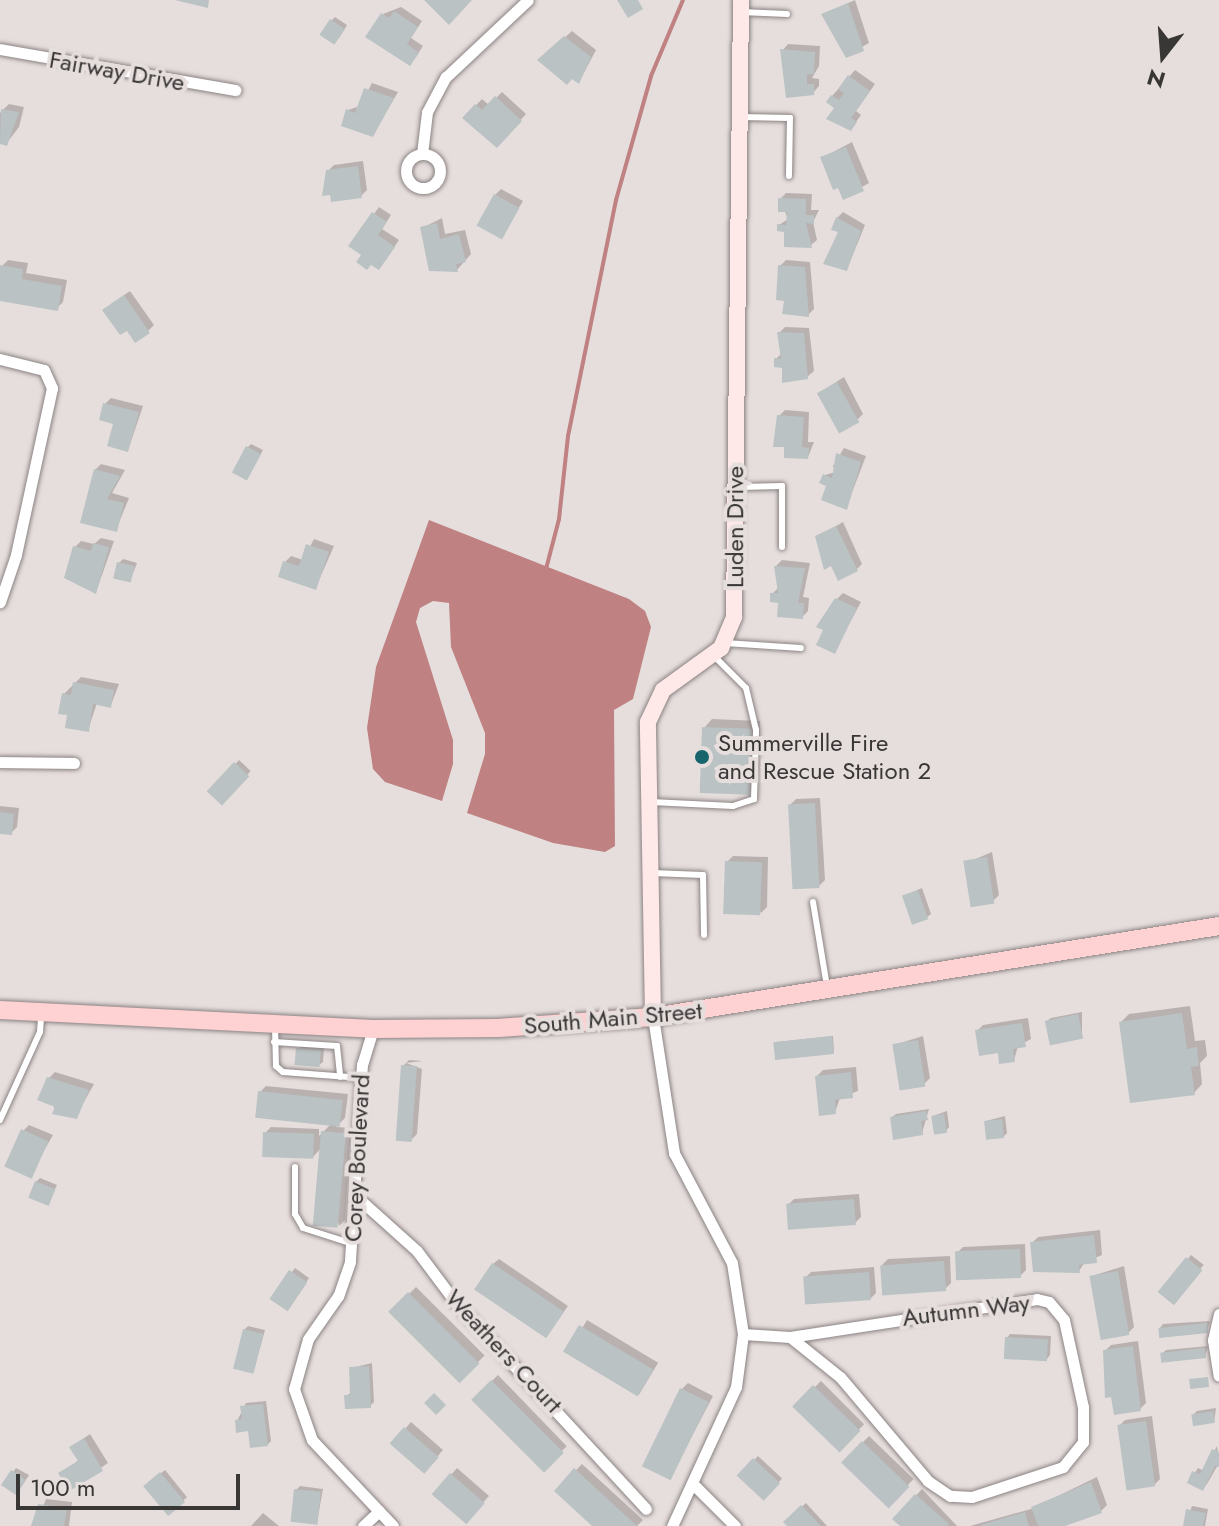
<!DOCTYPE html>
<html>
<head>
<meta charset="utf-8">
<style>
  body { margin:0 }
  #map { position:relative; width:1219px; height:1526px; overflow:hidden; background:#e6dedd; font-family:Jost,sans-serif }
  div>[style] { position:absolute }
  .water>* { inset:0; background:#bf8182 }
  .shadow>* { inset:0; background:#0003; transform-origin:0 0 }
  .stream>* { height:4px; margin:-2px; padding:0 2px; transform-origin:2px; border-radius:2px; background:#bf8182 }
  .building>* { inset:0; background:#bac2c3; transform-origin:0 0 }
  .roads { filter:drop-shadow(0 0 2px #8b8383) drop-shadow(0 0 2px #8b8383) }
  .lane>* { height:6px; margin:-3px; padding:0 3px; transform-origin:3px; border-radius:3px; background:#fff }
  .street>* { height:11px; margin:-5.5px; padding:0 5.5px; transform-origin:5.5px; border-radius:5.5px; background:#fff }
  .street>.ring { margin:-5.5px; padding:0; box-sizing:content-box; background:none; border:11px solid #fff; border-radius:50% }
  .secondary>* { height:16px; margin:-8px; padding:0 8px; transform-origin:8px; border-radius:8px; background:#ffe8e8 }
  .primary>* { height:18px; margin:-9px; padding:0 9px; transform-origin:9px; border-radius:9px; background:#fed1d2 }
  .dots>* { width:22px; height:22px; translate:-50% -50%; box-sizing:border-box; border:4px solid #e6dedd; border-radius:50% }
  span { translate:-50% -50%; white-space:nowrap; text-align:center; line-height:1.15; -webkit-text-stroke:8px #e6dedd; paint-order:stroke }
  .street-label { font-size:24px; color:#393636 }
  .poi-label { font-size:24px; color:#393636 }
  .left { translate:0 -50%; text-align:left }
  .north { position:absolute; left:1123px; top:16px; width:80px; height:80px; -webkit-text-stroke:6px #e6dedd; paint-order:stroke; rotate:197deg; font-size:22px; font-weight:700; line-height:32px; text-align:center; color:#393636 }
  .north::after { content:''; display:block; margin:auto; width:28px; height:36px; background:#393636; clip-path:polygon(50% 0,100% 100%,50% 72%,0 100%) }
  .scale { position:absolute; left:16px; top:1474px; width:224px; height:36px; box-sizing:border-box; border:4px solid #393636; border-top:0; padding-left:10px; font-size:24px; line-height:28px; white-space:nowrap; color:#393636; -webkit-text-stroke:6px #e6dedd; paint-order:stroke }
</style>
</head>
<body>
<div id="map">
  <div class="water">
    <div style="clip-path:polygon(429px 520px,629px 599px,645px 611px,651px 627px,633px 699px,614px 710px,615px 846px,605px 852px,553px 843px,467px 813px,485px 754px,485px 733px,451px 647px,449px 603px,433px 601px,420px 608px,416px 622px,453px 740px,453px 764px,442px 801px,385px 782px,373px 769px,367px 728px,376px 667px)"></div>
  </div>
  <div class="shadow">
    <div style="clip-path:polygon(855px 0,869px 43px,846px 56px,824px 14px)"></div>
    <div style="clip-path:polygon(401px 7px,422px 21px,411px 38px,423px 46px,415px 58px,383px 14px)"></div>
    <div style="clip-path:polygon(335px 17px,347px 25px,339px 38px,331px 21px)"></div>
    <div style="clip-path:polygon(572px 31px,596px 50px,579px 82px,540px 60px)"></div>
    <div style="clip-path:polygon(788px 44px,820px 46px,819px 66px,812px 78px,819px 79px,819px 86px,813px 93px,783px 50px)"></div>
    <div style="clip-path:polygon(855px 70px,875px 84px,856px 111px,861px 115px,856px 122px,837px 108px,832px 96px)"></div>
    <div style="clip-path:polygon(372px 83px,398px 92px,373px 135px,348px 110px,360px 106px)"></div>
    <div style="clip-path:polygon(502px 92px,526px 114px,497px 146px,465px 117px,482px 99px,489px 105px)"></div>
    <div style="clip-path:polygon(9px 104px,24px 107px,19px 127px,6px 144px,0 142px,0 113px)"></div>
    <div style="clip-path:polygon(852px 142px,869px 183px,844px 197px,822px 158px)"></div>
    <div style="clip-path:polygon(363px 161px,367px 190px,361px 196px,328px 171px,334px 165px)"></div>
    <div style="clip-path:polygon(501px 189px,523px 201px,501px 237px,495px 195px)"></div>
    <div style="clip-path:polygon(786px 193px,812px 194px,811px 210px,819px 210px,813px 222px,817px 240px,811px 245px,779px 225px,788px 219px,780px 199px)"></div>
    <div style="clip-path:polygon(379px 207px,391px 215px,382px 229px,399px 240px,385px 261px,351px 246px)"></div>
    <div style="clip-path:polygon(843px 212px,865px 225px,847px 269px,837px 218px)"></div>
    <div style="clip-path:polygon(442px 218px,445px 234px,465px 230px,471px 254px,457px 270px,422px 228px)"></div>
    <div style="clip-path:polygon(8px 260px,28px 263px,26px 273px,67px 280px,63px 302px,57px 308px,0 299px,2px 266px)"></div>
    <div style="clip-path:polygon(786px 260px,810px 262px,814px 309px,808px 315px,786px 299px,780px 266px)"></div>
    <div style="clip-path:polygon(130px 291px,154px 325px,148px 331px,111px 304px)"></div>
    <div style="clip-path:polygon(785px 327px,809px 328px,814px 371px,807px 377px,776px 359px,782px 353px,779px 333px)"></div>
    <div style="clip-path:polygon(844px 377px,863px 414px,857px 420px,819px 393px)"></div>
    <div style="clip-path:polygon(111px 398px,143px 406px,128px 450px,105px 404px)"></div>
    <div style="clip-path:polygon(785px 410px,809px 412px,808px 442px,814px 442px,808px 457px,779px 416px)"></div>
    <div style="clip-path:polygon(251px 444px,263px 450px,247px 479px,248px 447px)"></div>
    <div style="clip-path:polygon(844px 448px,866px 456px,846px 508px,825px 475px,836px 472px,833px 466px)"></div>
    <div style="clip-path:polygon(101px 464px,125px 470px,112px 493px,129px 498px,116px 530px,95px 470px)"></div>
    <div style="clip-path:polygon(843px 522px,862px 564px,856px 570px,817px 537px)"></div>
    <div style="clip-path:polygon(101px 538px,114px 541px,96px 592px,75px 547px,81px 541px,94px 544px)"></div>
    <div style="clip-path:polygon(314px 539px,334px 546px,316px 587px,285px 562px,291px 556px,303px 560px)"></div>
    <div style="clip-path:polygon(123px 559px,137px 563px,130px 581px,119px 563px)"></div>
    <div style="clip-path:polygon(782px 560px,810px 563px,803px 597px,809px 598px,808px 611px,802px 617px,772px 594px,779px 587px,776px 566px)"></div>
    <div style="clip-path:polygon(843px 593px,861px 602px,834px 652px,837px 599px)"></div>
    <div style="clip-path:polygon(81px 677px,119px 684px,111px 705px,97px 703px,88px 730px,69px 714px,64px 694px)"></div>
    <div style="clip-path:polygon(712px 719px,760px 721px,757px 785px,749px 793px,704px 728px)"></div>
    <div style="left:239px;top:760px;width:16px;height:43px;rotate:43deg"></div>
    <div style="clip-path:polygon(820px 798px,825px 880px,819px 886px,790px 805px,796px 799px)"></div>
    <div style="clip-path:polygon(0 806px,19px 808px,17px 827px,11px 833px,0 832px)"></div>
    <div style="clip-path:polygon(992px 852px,999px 895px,993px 901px,966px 863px)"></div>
    <div style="clip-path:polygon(733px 856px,768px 857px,767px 907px,761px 913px,727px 862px)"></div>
    <div style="clip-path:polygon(922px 888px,931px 914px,927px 917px,904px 896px)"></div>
    <div style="clip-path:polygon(1190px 1006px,1195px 1041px,1205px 1040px,1207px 1056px,1200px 1063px,1202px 1084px,1194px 1093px,1121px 1022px,1129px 1014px)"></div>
    <div style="clip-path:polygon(1082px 1012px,1082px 1036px,1047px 1021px,1051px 1018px)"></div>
    <div style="clip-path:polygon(1028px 1018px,1031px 1039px,1018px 1046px,1014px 1060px,977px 1031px,983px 1025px)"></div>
    <div style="clip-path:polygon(833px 1036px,834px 1052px,775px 1044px,776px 1042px)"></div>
    <div style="clip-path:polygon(923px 1036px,930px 1078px,924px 1084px,894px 1045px)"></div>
    <div style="clip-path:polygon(302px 1045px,324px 1047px,323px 1062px,319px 1065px,298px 1049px)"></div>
    <div style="clip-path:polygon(409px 1060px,423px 1061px,406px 1063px,422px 1069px,417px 1134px,411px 1140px,403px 1066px)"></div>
    <div style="clip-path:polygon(856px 1067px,858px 1091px,840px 1098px,835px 1112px,817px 1076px,823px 1070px)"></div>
    <div style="clip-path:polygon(55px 1072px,94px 1084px,76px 1116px,55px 1113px,49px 1078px)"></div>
    <div style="clip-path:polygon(266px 1086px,348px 1094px,345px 1118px,336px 1127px,351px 1128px,345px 1220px,339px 1226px,322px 1147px,313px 1157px,265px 1133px,271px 1127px,319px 1129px,319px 1136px,332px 1123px,260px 1092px)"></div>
    <div style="clip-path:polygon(929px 1109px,922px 1133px,892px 1117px,896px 1114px)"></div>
    <div style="clip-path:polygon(947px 1111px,949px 1127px,946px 1131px,933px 1116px)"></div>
    <div style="clip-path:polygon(1005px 1116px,1007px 1133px,1003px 1137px,986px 1121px)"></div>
    <div style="clip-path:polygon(29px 1125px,53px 1135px,30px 1175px,23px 1131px)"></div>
    <div style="clip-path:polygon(40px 1178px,57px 1185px,48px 1203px,36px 1182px)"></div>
    <div style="clip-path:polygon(859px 1194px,861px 1217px,855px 1223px,788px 1205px,794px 1199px)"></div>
    <div style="clip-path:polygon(1100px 1230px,1102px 1255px,1085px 1262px,1079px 1271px,1032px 1243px,1038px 1237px)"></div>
    <div style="clip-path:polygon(1025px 1244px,1026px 1270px,1020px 1276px,957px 1253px,963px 1247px)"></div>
    <div style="left:1191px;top:1255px;width:16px;height:48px;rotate:38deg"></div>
    <div style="clip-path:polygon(950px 1256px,951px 1283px,945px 1289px,882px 1265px,888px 1259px)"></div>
    <div style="clip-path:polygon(499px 1259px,568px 1306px,546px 1336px,493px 1264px)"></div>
    <div style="clip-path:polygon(1124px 1266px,1134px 1327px,1128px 1333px,1092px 1276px)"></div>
    <div style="clip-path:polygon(874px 1267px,876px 1293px,870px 1299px,805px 1278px,811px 1272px)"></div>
    <div style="clip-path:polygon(295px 1268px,309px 1278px,290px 1305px,272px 1299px)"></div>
    <div style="left:416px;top:1287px;width:97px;height:35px;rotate:45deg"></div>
    <div style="left:587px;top:1320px;width:83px;height:37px;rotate:31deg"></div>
    <div style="clip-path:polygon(1210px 1321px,1207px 1331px,1160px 1328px,1163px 1324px)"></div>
    <div style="clip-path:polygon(248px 1326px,265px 1330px,253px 1373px,244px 1330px)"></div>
    <div style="clip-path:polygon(1010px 1334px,1051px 1336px,1050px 1355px,1047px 1359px,1007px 1338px)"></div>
    <div style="clip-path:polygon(1138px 1341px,1146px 1403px,1140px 1409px,1105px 1351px,1111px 1345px)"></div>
    <div style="clip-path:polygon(1208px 1346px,1205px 1356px,1163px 1353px,1166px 1350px)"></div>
    <div style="clip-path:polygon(372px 1363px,374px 1402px,370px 1406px,346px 1396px,352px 1392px,351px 1368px)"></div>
    <div style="left:498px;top:1375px;width:99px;height:34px;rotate:46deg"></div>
    <div style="left:821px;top:1381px;width:61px;height:36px;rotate:45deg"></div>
    <div style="clip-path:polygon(688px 1383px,713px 1396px,670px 1478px,682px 1389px)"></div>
    <div style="clip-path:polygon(266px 1401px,271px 1441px,267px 1445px,237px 1421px,246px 1403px)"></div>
    <div style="clip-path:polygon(1216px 1408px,1214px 1422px,1193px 1415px,1197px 1411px)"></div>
    <div style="clip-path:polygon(1152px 1416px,1160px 1479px,1154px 1485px,1119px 1426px,1125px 1420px)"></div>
    <div style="clip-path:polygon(411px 1422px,443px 1450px,430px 1465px,393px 1443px)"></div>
    <div style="clip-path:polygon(90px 1434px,108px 1463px,69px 1489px,60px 1474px,79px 1460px,71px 1447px)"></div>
    <div style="left:869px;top:1436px;width:62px;height:36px;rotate:44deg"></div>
    <div style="clip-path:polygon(1217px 1446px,1219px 1463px,1207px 1484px,1203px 1488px,1189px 1482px,1198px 1468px,1204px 1471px)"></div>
    <div style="left:758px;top:1456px;width:33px;height:27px;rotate:43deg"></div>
    <div style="clip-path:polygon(582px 1464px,643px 1520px,637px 1526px,595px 1526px,556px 1491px)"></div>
    <div style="clip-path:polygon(16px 1468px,29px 1475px,20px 1489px,13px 1472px)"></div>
    <div style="clip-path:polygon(457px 1468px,489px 1496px,472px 1515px,434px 1494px)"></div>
    <div style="left:165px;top:1470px;width:35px;height:25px;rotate:51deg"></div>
    <div style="clip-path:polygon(1097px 1477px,1107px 1505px,1101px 1511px,1059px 1526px,970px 1526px,1031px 1509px)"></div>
    <div style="clip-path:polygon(300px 1486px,323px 1489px,317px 1522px,296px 1490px)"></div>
    <div style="clip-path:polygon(922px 1489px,957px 1526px,903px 1526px,895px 1519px)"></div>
    <div style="clip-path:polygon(46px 1499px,72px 1502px,69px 1526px,35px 1526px)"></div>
    <div style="clip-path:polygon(806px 1503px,827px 1526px,789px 1526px,786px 1522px)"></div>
    <div style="clip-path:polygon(1192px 1506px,1208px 1509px,1205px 1526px,1185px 1526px)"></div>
    <div style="clip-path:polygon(263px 1513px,279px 1526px,251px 1526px)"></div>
  </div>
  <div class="stream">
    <div style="left:546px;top:569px;width:52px;rotate:-75.4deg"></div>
    <div style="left:559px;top:519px;width:83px;rotate:-83.8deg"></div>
    <div style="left:568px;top:436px;width:241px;rotate:-78.5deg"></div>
    <div style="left:616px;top:200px;width:129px;rotate:-74.2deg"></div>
    <div style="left:651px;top:76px;width:82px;rotate:-67.2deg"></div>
  </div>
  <div class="building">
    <div style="clip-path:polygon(175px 0,209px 0,208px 8px)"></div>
    <div style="clip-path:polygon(424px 0,472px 0,449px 25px)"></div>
    <div style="clip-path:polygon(617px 0,638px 0,643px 9px,628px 18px)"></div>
    <div style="clip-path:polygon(848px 3px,864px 51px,846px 58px,821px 14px)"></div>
    <div style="clip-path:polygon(394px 11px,418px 27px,407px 44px,419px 53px,410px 66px,365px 37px,381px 13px,389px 18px)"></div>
    <div style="left:330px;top:19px;width:18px;height:19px;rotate:34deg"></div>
    <div style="clip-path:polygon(564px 36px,591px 57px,579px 84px,572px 79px,567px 85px,537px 60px)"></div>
    <div style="clip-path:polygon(780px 49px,815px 52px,814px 74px,807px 74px,807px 84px,814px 84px,814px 95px,786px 98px)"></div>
    <div style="clip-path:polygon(848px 75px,870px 91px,851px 118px,857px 122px,851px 131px,826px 119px,834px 108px,826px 102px,831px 95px,839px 100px,844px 93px,838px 89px)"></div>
    <div style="clip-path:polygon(364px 88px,394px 98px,373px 137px,341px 126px,346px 109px,355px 113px)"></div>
    <div style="clip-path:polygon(495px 96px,522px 121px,497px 148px,462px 118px,475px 104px,482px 110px)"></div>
    <div style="clip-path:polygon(1px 109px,19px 112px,7px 146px,0 144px)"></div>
    <div style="clip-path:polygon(846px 147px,864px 191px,843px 200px,838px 188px,833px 190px,820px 157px)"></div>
    <div style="clip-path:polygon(358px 166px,362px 198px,331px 202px,330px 195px,322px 196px,326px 170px)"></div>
    <div style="left:494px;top:194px;width:29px;height:36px;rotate:29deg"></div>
    <div style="clip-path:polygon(778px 198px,806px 199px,806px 215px,814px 215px,814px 224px,806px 223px,812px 248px,784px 247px,784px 232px,777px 231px,777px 224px,786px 225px,787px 212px,778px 212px)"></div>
    <div style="clip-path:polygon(372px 212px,387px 222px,378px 235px,395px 247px,379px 270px,371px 265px,367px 270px,356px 262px,361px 255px,348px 246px)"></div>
    <div style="clip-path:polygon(836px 217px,861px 231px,847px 271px,823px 264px,838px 232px,831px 230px)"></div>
    <div style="clip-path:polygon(437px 223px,440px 239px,459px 234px,466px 262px,456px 264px,458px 272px,429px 271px,420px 227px)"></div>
    <div style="clip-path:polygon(0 265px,23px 269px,22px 279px,62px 286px,58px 311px,0 301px)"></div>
    <div style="clip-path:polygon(778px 265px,805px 267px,809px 317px,782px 314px,784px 301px,776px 300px)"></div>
    <div style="clip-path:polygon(124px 295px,150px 333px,135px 343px,127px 331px,120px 335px,102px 310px)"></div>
    <div style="clip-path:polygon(777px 332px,804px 333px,808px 379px,782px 383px,782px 368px,774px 367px,774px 358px,781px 359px)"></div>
    <div style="left:837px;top:382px;width:46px;height:23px;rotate:61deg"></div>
    <div style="clip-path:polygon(103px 403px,139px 412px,128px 452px,107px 446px,113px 424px,99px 420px)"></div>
    <div style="clip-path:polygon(777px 415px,804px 417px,802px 447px,809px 448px,808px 459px,784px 458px,784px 447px,773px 447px)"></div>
    <div style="left:246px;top:446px;width:17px;height:30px;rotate:28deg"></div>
    <div style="clip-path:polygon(836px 453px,861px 462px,847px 510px,821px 500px,826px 486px,819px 483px,823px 474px,832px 478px)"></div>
    <div style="clip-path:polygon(94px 469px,120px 476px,107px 499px,124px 503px,117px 532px,80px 523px)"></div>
    <div style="clip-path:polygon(836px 526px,858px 571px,838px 581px,831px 566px,824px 570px,815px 536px)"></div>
    <div style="clip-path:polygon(93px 543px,109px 547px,96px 594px,64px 578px,73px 546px,91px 551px)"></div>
    <div style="clip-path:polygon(306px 544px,329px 552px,316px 590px,278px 577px,283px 561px,299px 566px)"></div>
    <div style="left:117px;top:562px;width:18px;height:17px;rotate:13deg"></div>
    <div style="clip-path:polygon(774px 566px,805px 568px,798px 603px,804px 603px,803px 619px,777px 617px,778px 603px,770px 602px,770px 593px,778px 593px)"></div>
    <div style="clip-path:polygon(835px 598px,857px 608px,835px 654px,816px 645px,823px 630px,816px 627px)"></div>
    <div style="clip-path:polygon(73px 682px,114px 690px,111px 708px,93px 704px,89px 732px,65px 728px,67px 715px,58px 714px,62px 693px,71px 695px)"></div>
    <div style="left:702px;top:727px;width:50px;height:66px;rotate:2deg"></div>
    <div style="left:234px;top:762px;width:21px;height:40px;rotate:43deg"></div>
    <div style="left:815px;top:803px;width:85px;height:27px;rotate:87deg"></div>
    <div style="clip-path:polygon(0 812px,14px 814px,12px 835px,0 834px)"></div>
    <div style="left:987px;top:857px;width:47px;height:24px;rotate:81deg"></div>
    <div style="left:725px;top:861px;width:37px;height:53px;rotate:2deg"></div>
    <div style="left:918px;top:890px;width:31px;height:17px;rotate:71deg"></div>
    <div style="clip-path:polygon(1182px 1013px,1187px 1049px,1197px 1047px,1199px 1066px,1191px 1067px,1195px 1095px,1130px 1103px,1119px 1022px)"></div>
    <div style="left:1078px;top:1014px;width:25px;height:34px;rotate:78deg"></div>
    <div style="clip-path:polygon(1022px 1023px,1026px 1047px,1013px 1049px,1015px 1062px,999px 1064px,998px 1053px,979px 1056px,975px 1030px)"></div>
    <div style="left:832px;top:1036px;width:18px;height:59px;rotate:84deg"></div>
    <div style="left:918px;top:1040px;width:47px;height:26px;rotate:81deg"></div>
    <div style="left:296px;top:1048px;width:25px;height:17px;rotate:5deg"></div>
    <div style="left:401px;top:1065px;width:16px;height:76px;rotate:4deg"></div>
    <div style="clip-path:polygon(851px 1072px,853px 1098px,835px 1100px,836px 1114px,819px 1116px,815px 1076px)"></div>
    <div style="clip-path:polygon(47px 1077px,89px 1090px,77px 1119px,52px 1114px,55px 1107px,37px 1100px)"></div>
    <div style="left:258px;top:1091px;width:85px;height:27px;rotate:6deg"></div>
    <div style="clip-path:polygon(926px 1111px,928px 1120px,921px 1121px,923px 1135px,893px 1140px,890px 1117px)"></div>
    <div style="left:944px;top:1114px;width:19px;height:13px;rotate:81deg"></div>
    <div style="left:1002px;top:1119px;width:19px;height:18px;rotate:84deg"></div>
    <div style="left:21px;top:1129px;width:30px;height:41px;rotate:24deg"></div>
    <div style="left:321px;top:1131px;width:25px;height:95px;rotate:5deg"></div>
    <div style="left:263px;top:1132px;width:51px;height:25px;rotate:2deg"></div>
    <div style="left:35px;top:1181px;width:22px;height:18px;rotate:22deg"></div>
    <div style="left:854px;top:1199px;width:26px;height:68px;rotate:86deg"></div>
    <div style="clip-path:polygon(1094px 1235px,1097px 1263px,1079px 1265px,1080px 1273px,1033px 1272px,1030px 1242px)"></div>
    <div style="left:1020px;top:1249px;width:29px;height:65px;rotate:88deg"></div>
    <div style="left:1186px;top:1257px;width:21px;height:45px;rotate:39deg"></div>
    <div style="left:944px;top:1261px;width:30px;height:64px;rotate:86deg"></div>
    <div style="left:492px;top:1263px;width:87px;height:32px;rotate:34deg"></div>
    <div style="left:289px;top:1270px;width:22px;height:35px;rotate:34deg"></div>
    <div style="left:1118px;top:1271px;width:65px;height:29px;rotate:80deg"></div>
    <div style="left:869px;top:1272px;width:28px;height:66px;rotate:86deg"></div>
    <div style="left:408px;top:1292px;width:101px;height:28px;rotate:45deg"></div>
    <div style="left:1207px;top:1323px;width:10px;height:49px;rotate:84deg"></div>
    <div style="left:579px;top:1325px;width:87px;height:31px;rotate:31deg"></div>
    <div style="left:243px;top:1329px;width:21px;height:41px;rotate:14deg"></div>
    <div style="left:1005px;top:1337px;width:43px;height:22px;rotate:3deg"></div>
    <div style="clip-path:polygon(1133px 1346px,1141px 1411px,1114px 1415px,1111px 1397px,1105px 1398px,1103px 1350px)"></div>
    <div style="left:1205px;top:1348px;width:10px;height:45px;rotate:84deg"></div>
    <div style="clip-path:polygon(369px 1366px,371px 1408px,345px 1409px,344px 1395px,350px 1395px,349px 1367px)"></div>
    <div style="left:1208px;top:1377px;width:10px;height:19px;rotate:84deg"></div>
    <div style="left:491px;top:1380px;width:103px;height:28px;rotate:45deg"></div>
    <div style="left:813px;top:1385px;width:66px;height:30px;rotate:44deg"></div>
    <div style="left:680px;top:1388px;width:32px;height:87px;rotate:26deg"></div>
    <div style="left:434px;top:1393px;width:17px;height:14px;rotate:45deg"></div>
    <div style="clip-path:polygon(263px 1404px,268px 1446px,250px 1448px,248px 1431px,236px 1433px,235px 1420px,242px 1419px,240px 1406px)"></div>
    <div style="left:1213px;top:1411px;width:12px;height:22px;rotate:81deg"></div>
    <div style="left:1146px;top:1421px;width:66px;height:29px;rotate:82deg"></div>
    <div style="left:404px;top:1427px;width:46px;height:22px;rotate:41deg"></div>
    <div style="clip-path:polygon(84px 1438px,103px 1471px,69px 1491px,58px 1473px,78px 1461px,69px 1447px)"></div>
    <div style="left:862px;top:1441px;width:66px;height:30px;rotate:44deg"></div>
    <div style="clip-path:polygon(1212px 1449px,1219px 1452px,1219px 1467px,1215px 1466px,1203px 1491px,1187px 1483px,1192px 1471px,1200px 1474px)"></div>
    <div style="left:753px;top:1458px;width:37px;height:24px;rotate:43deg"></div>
    <div style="clip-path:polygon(574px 1468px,637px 1526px,592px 1526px,554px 1491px)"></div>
    <div style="left:11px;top:1470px;width:18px;height:18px;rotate:34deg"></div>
    <div style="left:160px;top:1472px;width:39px;height:22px;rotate:50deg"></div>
    <div style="left:450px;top:1473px;width:46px;height:28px;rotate:41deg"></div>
    <div style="clip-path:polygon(1091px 1482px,1102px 1513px,1065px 1526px,1038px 1526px,1031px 1507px)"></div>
    <div style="left:294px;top:1489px;width:27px;height:33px;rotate:6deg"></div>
    <div style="clip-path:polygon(915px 1494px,949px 1524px,947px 1526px,900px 1526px,892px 1519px)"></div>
    <div style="clip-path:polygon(38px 1504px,67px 1508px,64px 1526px,31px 1526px)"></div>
    <div style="clip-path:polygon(801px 1505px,821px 1526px,787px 1526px,783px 1522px)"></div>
    <div style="clip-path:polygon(1186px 1509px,1206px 1513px,1203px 1526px,1183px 1526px)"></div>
    <div style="clip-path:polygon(1025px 1512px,1029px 1526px,981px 1526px,981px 1525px)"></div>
  </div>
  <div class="roads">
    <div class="lane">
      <div style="left:741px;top:12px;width:46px;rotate:2.5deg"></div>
      <div style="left:741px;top:117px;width:49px;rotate:1.2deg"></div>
      <div style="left:790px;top:118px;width:58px;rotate:91deg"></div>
      <div style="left:739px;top:487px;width:43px;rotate:-1.3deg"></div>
      <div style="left:782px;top:486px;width:61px;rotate:90deg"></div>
      <div style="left:725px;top:643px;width:76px;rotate:3.8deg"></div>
      <div style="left:651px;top:802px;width:82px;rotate:2.8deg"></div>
      <div style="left:733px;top:806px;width:22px;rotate:-18deg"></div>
      <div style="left:754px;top:799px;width:69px;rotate:-88.3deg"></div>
      <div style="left:756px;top:730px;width:43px;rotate:-103.4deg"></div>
      <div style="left:746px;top:688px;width:45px;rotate:-135deg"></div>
      <div style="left:652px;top:873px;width:51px;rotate:2.2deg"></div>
      <div style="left:703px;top:875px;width:60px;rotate:89deg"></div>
      <div style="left:813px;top:902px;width:86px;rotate:80.6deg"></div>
      <div style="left:275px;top:1026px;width:40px;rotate:88.6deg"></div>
      <div style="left:276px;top:1066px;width:9px;rotate:41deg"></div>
      <div style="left:283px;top:1072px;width:79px;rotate:4.3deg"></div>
      <div style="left:274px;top:1042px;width:63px;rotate:3.6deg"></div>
      <div style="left:337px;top:1046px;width:31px;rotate:84deg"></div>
      <div style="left:0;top:1120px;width:97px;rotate:-65.6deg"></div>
      <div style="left:40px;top:1032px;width:16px;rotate:-86deg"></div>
      <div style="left:295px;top:1167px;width:47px;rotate:90deg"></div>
      <div style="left:295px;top:1214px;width:16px;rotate:60deg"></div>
      <div style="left:303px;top:1228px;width:49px;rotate:17.7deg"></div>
    </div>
    <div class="street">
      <div style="left:0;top:49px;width:239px;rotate:9.9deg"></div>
      <div class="ring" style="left:406px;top:154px;width:23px;height:23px"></div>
      <div style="left:422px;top:154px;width:42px;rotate:-83.2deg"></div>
      <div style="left:427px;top:112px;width:40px;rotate:-62deg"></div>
      <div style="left:446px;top:77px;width:112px;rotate:-43.2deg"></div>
      <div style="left:0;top:359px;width:45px;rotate:14deg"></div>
      <div style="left:44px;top:370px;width:20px;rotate:66deg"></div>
      <div style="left:52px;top:388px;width:171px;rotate:102.2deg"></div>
      <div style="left:16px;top:555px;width:50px;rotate:108.8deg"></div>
      <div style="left:0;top:762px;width:74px;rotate:0.8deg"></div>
      <div style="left:653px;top:1017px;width:138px;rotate:81.2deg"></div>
      <div style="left:674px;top:1153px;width:124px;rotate:62.2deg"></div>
      <div style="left:732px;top:1263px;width:72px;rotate:81.2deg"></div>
      <div style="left:743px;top:1334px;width:53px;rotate:97.5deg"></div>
      <div style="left:736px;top:1387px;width:153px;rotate:114.7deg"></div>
      <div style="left:373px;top:1029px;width:37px;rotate:107deg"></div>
      <div style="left:362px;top:1064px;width:198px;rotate:93.5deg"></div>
      <div style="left:350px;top:1262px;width:36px;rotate:109deg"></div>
      <div style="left:338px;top:1296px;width:52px;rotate:124.9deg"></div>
      <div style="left:308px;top:1339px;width:52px;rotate:105.6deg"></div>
      <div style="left:294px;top:1389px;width:54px;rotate:70.6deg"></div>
      <div style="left:312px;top:1440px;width:118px;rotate:46.7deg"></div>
      <div style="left:358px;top:1198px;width:79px;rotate:41.9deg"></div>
      <div style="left:417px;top:1251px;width:65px;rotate:53.1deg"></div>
      <div style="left:456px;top:1303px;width:280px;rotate:47.3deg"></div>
      <div style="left:1037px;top:1299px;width:12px;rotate:14deg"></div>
      <div style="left:1049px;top:1302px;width:23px;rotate:50deg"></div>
      <div style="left:1064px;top:1320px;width:89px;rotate:77.7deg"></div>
      <div style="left:1083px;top:1407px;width:35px;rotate:90deg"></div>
      <div style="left:1083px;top:1442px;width:32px;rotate:129deg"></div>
      <div style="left:1063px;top:1467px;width:96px;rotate:161.8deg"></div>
      <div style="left:972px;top:1497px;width:22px;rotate:-177deg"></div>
      <div style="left:950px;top:1496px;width:27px;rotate:-146deg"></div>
      <div style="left:928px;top:1481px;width:136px;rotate:-130.2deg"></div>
      <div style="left:840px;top:1377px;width:64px;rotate:-141.3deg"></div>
      <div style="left:790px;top:1337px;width:250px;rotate:-8.7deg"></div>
      <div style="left:1219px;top:1314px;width:27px;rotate:103deg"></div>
      <div style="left:1213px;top:1340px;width:36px;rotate:81deg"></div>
      <div style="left:743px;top:1334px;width:47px;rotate:3.7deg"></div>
      <div style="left:694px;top:1485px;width:58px;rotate:45deg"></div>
      <div style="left:363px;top:1526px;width:22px;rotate:-43deg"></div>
    </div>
    <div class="secondary">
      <div style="left:653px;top:1017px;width:295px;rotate:-91deg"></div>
      <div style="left:648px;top:722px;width:35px;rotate:-65deg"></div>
      <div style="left:663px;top:690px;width:72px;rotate:-35.9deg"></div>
      <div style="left:721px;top:648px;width:34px;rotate:-67deg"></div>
      <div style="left:734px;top:617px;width:617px;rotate:-89.35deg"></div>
    </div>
    <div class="primary">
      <div style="left:0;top:1010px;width:373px;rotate:2.9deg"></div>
      <div style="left:373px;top:1029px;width:125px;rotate:-0.5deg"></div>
      <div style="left:498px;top:1028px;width:155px;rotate:-4.1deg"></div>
      <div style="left:653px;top:1017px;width:573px;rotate:-9.13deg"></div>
    </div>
  </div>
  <div class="dots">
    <div style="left:702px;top:757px;background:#17656c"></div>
  </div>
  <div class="street-label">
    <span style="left:117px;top:71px;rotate:10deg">Fairway Drive</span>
    <span style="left:735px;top:527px;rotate:-90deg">Luden Drive</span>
    <span style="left:613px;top:1018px;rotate:-5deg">South Main Street</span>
    <span style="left:357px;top:1158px;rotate:-87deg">Corey Boulevard</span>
    <span style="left:966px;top:1310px;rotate:-7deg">Autumn Way</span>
    <span style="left:504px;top:1351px;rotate:47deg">Weathers Court</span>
  </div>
  <div class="poi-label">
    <span class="left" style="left:718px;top:757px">Summerville Fire<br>and Rescue Station 2</span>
  </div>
  <div class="north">N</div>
  <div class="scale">100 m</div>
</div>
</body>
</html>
